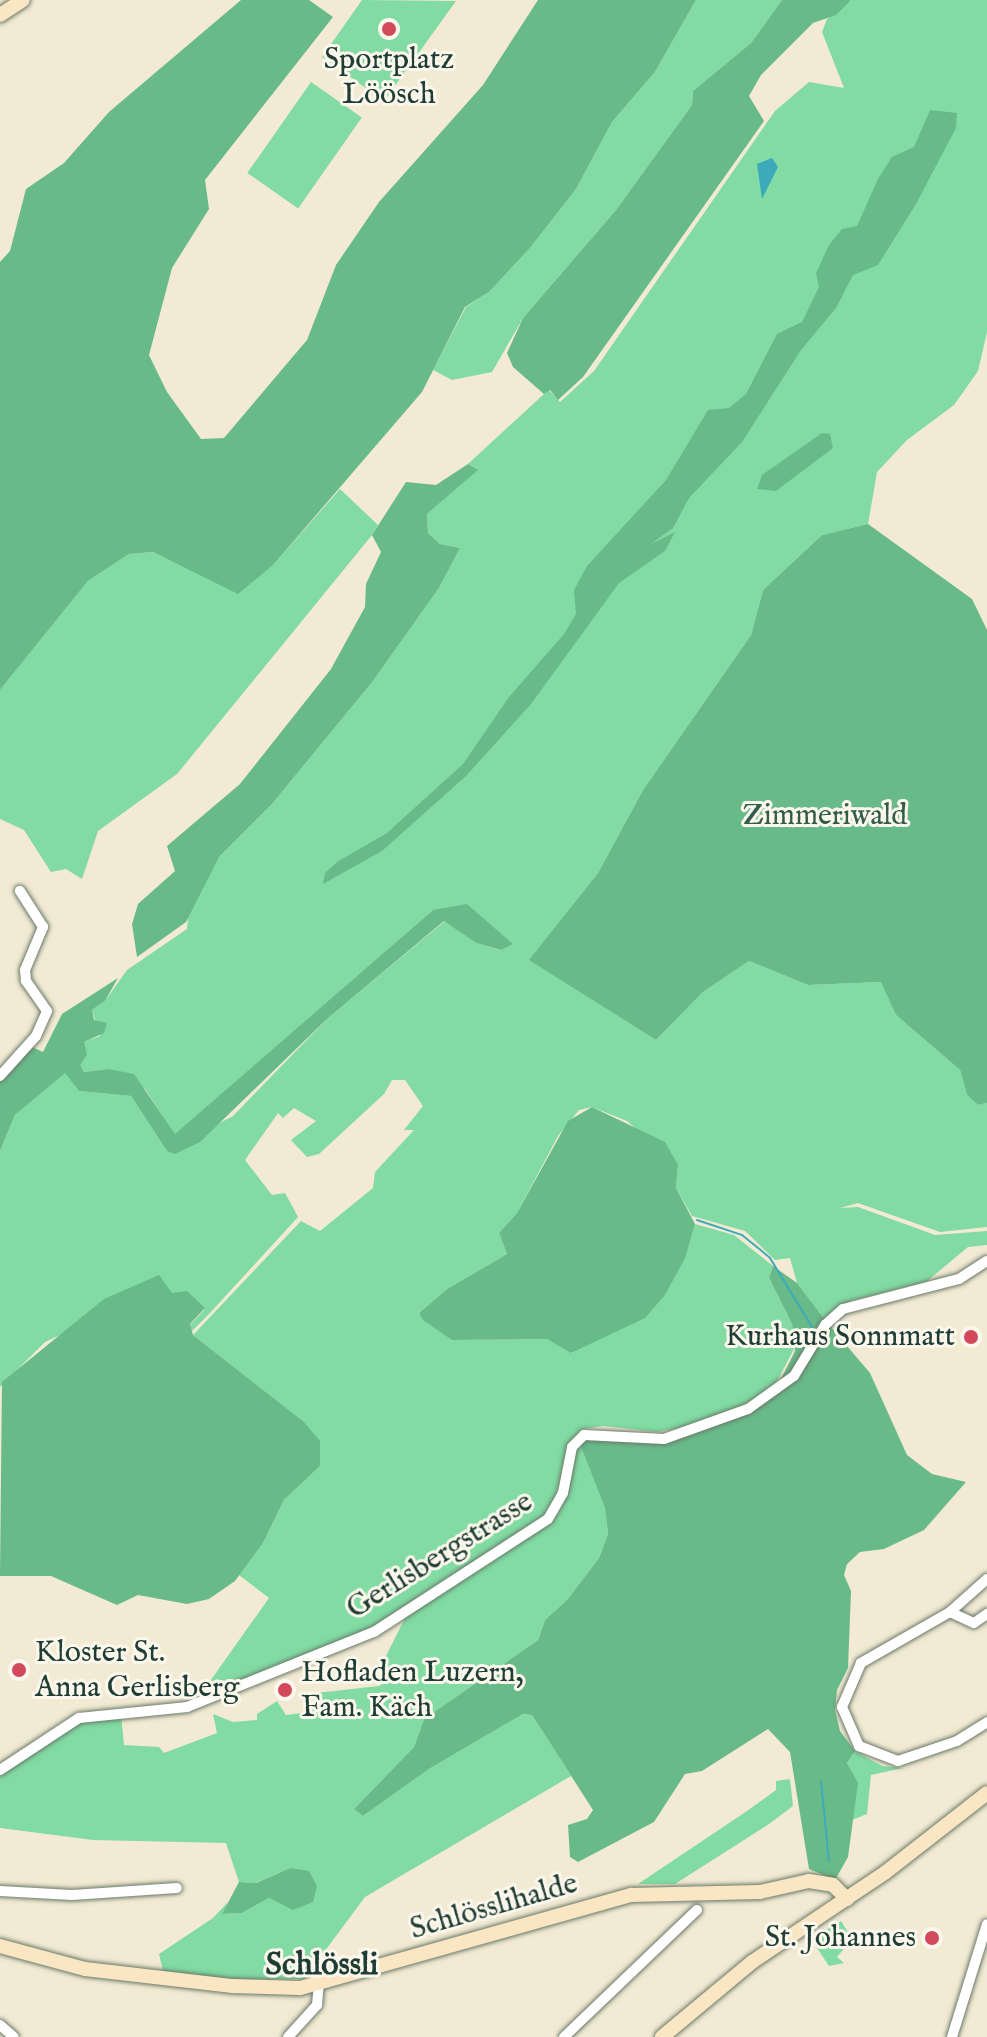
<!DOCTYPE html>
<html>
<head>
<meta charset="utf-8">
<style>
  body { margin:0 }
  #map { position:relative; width:987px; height:2037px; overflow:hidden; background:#f2ead2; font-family:"IM FELL English",serif }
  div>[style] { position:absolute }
  .green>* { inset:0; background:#81dba2; transform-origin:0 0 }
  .forest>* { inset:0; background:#68bb88 }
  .water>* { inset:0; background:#3caaba }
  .stream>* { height:2px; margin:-1px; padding:0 1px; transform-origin:1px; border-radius:1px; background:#3caaba }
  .roads { filter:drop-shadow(0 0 2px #697a6b) drop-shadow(0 0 2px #697a6b) }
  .street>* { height:10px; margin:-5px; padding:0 5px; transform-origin:5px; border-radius:5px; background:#fff }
  .secondary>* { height:14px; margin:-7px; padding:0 7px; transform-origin:7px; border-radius:7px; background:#fbe6c4 }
  .dots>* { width:22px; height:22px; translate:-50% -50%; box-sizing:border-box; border:4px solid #fbf7ec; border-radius:50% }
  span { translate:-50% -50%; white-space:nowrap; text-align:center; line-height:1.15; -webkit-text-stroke:6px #fbf7ec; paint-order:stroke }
  .poi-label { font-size:30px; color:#1f3d34 }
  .right { translate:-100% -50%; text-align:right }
  .left { translate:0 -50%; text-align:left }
  .park-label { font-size:30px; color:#335d4a }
  .street-label { font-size:30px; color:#1f3d34 }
  .neighbourhood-label { font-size:32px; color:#1f3d34; font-weight:700 }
</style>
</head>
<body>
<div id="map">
  <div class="green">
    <div style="clip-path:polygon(362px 0,456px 1px,384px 101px,322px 57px)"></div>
    <div style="clip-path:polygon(696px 0,782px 0,751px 43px,693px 91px,692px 105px,616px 210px,523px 318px,492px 372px,452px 380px,433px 370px,466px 307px,489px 292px,530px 248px,576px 189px,612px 122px,655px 72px)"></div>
    <div style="clip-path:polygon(851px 0,987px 0,987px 332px,978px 371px,954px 405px,907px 440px,877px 472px,868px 524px,822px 535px,763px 590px,751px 635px,643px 790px,598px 873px,530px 960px,656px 1040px,703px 992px,749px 961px,808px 985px,882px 982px,896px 1015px,960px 1070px,967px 1095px,978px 1105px,987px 1103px,987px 1227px,940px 1232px,858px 1203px,840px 1208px,858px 1207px,935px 1235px,987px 1231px,987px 1245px,968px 1247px,926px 1282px,850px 1301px,826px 1321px,797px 1283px,790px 1258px,775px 1260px,745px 1231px,692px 1216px,676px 1188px,678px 1165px,627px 1121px,592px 1107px,579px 1110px,558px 1136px,517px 1213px,499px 1233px,507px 1254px,447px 1289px,419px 1313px,452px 1340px,547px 1339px,572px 1353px,686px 1256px,695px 1224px,734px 1235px,773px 1266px,769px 1278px,792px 1324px,794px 1349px,775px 1385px,749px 1403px,687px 1427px,657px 1432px,603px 1426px,583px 1429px,572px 1439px,551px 1511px,369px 1632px,196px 1701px,269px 1598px,239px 1575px,263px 1543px,284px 1500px,320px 1466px,303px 1421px,193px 1335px,301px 1221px,320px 1231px,373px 1188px,375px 1172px,414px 1130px,404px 1130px,423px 1106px,405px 1080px,392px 1080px,384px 1094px,319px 1154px,307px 1157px,291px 1140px,316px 1121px,294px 1108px,283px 1118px,278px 1113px,245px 1160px,272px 1195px,285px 1193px,298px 1217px,210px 1313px,192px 1331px,190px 1325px,205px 1309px,87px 1313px,71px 1330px,45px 1342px,0 1387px,0 1151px,15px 1115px,65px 1072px,79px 1091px,131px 1096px,167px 1151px,233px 1116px,327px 1019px,445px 921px,476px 943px,500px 950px,512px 944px,490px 926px,433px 910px,175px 1135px,145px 1089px,108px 1069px,84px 1072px,79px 1065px,84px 1042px,100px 1036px,92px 1010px,105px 1001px,127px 970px,187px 929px,189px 908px,219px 857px,272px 804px,373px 681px,439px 588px,460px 548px,440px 544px,428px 533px,427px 514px,477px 470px,468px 464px,544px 394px,549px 390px,560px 402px,594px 371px,775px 111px,809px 82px,844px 88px,822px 32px,827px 19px)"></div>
    <div style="left:311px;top:82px;width:62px;height:111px;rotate:35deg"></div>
    <div style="clip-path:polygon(340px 489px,378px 525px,372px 535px,177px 774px,98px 831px,82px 879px,66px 869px,51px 872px,24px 830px,0 819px,0 690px,88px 581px,129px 554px,153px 552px,182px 566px,274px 564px)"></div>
    <div style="clip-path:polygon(579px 1442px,605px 1507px,608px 1534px,599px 1558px,567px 1600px,545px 1620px,538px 1640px,424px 1719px,414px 1747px,354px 1809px,363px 1816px,429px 1769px,523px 1714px,532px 1715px,571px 1776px,365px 1897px,304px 1979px,235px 1980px,163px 1971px,159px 1954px,213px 1918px,228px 1902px,223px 1914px,242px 1913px,269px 1898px,293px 1909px,290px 1868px,255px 1883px,239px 1882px,226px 1843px,93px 1840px,0 1828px,0 1773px,74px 1723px,121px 1714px,124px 1745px,159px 1747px,164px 1753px,217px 1733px,213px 1714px,233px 1722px,257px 1720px,257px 1714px,277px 1701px,286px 1715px,310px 1712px,317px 1705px,316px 1693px,379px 1686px,387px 1681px,385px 1658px,406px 1616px,558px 1514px)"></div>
    <div style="clip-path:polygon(855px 1751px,882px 1766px,903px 1768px,871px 1775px,867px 1814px,852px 1820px,857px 1783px,847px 1763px)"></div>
    <div style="clip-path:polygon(790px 1779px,793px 1806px,769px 1824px,675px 1884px,638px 1884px,747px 1811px,776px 1790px,776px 1781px)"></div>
    <div style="clip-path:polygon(841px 1921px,852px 1939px,837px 1957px,844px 1963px,829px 1966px,811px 1939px)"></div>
  </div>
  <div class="forest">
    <div style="clip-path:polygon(241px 0,309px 0,333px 17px,205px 180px,209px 209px,172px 268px,149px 355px,167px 392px,201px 439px,224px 438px,307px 340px,336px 265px,379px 202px,483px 85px,538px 0,696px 0,655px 72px,612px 122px,576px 189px,530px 248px,489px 292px,465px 307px,422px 392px,274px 564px,238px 594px,153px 552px,129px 554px,88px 581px,0 690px,0 262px,10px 251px,26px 189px,64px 163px,109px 112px)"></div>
    <div style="clip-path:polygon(782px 0,851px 0,836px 15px,813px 23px,761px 75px,749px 96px,764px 121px,583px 377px,558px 400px,550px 390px,544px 394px,513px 367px,507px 353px,523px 318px,616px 210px,692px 105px,693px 91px,751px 43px)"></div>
    <div style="clip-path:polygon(930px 110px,957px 113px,956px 128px,916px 204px,878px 265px,853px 275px,836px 308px,801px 350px,742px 442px,689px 498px,673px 528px,651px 544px,675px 532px,665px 551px,619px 583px,531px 704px,466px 776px,382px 851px,323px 884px,325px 873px,337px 862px,387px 833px,463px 764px,509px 697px,564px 634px,576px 614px,574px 590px,587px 566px,666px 480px,708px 410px,729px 408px,746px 394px,777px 334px,802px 322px,819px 287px,816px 273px,829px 245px,842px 229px,857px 226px,878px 179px,892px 157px,914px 147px)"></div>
    <div style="clip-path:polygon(822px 433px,830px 434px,833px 448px,776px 491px,757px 489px,762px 475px)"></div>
    <div style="clip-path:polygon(468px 464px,478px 470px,427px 514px,428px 533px,440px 544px,460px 548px,439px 588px,373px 681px,272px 804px,219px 857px,186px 922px,137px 957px,132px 924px,138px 904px,175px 871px,167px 846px,240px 784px,331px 669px,365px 607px,366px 584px,381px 552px,372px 535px,406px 482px,436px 485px)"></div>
    <div style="clip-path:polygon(868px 524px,972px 599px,987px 630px,987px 1103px,978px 1105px,967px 1095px,960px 1070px,896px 1015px,881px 982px,808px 985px,749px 961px,703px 992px,656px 1040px,529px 960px,598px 873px,643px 790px,751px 635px,763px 590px,822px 535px)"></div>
    <div style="clip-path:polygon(467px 904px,513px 944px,501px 950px,476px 943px,444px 921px,327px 1019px,200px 1142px,175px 1154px,167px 1151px,131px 1096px,79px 1091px,65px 1073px,15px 1115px,0 1151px,0 1080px,32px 1047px,43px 1052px,62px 1014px,118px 978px,105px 1001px,92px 1010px,94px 1020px,107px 1023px,104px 1033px,84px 1042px,87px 1055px,80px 1065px,84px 1072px,108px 1069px,134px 1074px,175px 1134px,433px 910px)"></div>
    <div style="clip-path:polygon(592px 1107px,665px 1142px,678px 1165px,676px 1188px,695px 1224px,686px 1256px,665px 1295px,645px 1318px,571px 1353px,547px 1339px,452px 1340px,423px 1320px,419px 1313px,447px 1289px,507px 1254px,499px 1233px,517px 1213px,568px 1121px)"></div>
    <div style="clip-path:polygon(773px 1266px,797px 1283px,826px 1321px,810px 1354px,778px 1385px,795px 1351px,792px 1324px,769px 1278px)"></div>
    <div style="clip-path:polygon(159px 1275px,172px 1293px,187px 1291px,205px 1308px,190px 1324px,193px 1335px,303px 1421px,320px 1441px,320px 1466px,284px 1500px,263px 1543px,235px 1581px,209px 1599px,187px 1604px,138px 1595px,117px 1605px,51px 1576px,0 1576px,2px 1382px,104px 1299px)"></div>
    <div style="clip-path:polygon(830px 1326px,870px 1373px,907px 1455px,932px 1474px,966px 1482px,924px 1530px,884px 1549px,860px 1552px,847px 1564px,844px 1575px,851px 1591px,848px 1668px,837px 1690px,835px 1710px,840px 1731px,855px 1751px,847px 1763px,858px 1783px,848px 1857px,835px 1880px,809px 1869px,790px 1752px,768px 1729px,702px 1771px,685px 1774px,654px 1822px,578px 1862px,570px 1857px,568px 1825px,587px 1819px,593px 1810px,532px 1715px,523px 1714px,429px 1769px,363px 1816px,354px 1809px,414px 1747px,424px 1719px,538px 1640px,545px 1620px,567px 1600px,599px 1558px,608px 1534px,605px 1508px,579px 1442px,595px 1435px,685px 1437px,747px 1414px,795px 1379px)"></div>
    <div style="clip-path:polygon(290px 1868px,309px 1871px,317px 1886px,313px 1902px,293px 1910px,269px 1898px,242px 1913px,222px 1914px,239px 1882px,256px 1883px)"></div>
  </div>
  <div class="water">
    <div style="clip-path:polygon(772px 158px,778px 167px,762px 199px,757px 164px)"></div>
  </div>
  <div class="stream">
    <div style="left:697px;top:1220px;width:47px;rotate:18.4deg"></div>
    <div style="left:742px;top:1235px;width:36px;rotate:39deg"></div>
    <div style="left:770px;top:1258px;width:84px;rotate:58.6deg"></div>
    <div style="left:821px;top:1781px;width:80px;rotate:84.3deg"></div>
  </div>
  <div class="roads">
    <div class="street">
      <div style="left:0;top:1076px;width:54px;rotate:-48deg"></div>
      <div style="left:36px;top:1036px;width:27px;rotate:-66deg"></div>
      <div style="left:47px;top:1011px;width:37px;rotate:-125deg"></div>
      <div style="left:26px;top:981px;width:11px;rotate:-95deg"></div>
      <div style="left:25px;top:970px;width:47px;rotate:-67.3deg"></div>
      <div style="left:43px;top:927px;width:43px;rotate:-122.6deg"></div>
      <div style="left:987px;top:1579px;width:50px;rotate:138.3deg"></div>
      <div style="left:950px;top:1612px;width:103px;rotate:150.2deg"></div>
      <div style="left:861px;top:1663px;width:48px;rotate:113.4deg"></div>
      <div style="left:842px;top:1707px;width:43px;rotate:66.4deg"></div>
      <div style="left:859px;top:1746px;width:42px;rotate:21deg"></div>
      <div style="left:898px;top:1761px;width:62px;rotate:-18.7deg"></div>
      <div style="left:957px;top:1741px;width:36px;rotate:-32deg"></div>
      <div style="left:950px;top:1612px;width:26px;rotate:25deg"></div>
      <div style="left:974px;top:1623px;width:16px;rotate:-35deg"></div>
      <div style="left:0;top:1770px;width:95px;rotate:-33.4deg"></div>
      <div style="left:79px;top:1718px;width:109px;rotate:-5.8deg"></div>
      <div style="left:187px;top:1707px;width:201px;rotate:-21.9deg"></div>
      <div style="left:374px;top:1632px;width:207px;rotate:-33deg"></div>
      <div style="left:548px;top:1519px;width:30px;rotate:-60deg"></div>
      <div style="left:563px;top:1493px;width:47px;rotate:-78.9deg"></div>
      <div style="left:572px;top:1447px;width:17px;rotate:-45deg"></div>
      <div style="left:584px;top:1435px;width:80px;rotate:2.9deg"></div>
      <div style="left:664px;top:1439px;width:89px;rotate:-19.7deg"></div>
      <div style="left:748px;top:1409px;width:57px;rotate:-35.7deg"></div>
      <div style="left:794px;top:1376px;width:60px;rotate:-58.7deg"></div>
      <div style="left:825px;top:1325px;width:24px;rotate:-42deg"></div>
      <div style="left:843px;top:1309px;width:120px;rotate:-14.5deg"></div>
      <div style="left:959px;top:1279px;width:33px;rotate:-33deg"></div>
      <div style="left:0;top:1891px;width:72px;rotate:3.2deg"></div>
      <div style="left:72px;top:1895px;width:105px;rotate:-3.8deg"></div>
      <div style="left:0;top:2025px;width:18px;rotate:41deg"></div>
      <div style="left:288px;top:2037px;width:43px;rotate:-47.8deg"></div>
      <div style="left:317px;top:2005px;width:21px;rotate:-85deg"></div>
      <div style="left:564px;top:2037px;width:184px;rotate:-43.7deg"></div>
      <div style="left:952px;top:2037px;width:118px;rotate:-72.8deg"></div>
    </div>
    <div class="secondary">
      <div style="left:0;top:15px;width:27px;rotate:-33deg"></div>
      <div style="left:0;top:1946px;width:88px;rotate:15.1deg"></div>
      <div style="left:85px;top:1969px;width:149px;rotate:6.6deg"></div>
      <div style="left:233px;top:1986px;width:67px;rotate:1.7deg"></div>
      <div style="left:300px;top:1988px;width:344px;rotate:-15.7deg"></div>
      <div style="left:631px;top:1895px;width:129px;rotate:-1.3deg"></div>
      <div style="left:760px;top:1892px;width:50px;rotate:-12.7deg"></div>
      <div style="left:809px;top:1881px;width:24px;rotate:9deg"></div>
      <div style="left:833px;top:1885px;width:20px;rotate:45deg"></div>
      <div style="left:662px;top:2037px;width:117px;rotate:-39.8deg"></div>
      <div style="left:752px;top:1962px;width:161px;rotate:-33.9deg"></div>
      <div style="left:886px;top:1872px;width:128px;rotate:-38deg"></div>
    </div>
  </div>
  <div class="dots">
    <div style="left:389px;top:29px;background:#d1495b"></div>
    <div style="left:971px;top:1337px;background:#d1495b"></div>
    <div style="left:19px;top:1670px;background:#d1495b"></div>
    <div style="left:285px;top:1690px;background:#d1495b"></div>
    <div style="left:932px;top:1938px;background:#d1495b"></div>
  </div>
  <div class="poi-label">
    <span style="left:389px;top:77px">Sportplatz<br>Löösch</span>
    <span class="right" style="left:955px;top:1337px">Kurhaus Sonnmatt</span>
    <span class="left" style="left:35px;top:1670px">Kloster St.<br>Anna Gerlisberg</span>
    <span class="left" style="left:301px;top:1690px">Hofladen Luzern,<br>Fam. Käch</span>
    <span class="right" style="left:916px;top:1938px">St. Johannes</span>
  </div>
  <div class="park-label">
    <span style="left:825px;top:816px">Zimmeriwald</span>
  </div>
  <div class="street-label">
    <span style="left:440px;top:1556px;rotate:-32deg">Gerlisbergstrasse</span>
    <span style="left:494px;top:1907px;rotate:-16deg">Schlösslihalde</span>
  </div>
  <div class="neighbourhood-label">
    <span style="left:322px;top:1966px">Schlössli</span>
  </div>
</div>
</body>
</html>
